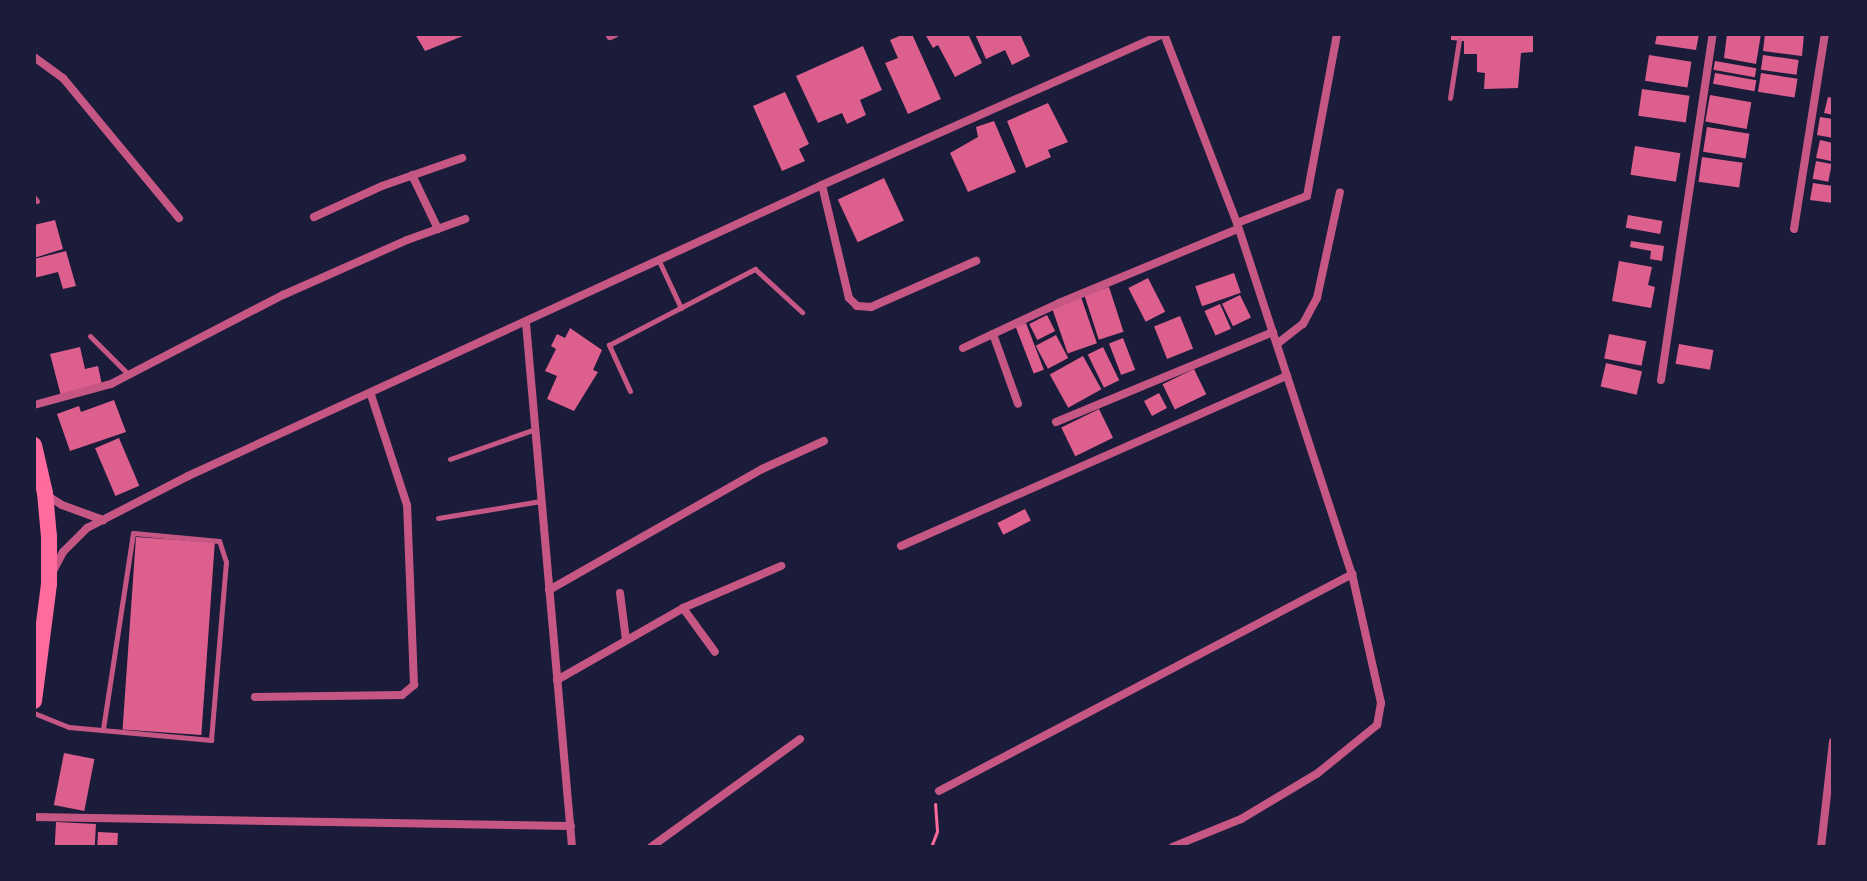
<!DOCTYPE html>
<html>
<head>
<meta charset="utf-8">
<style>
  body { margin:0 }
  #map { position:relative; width:1867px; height:881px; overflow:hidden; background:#1b1b3a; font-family:Rubik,sans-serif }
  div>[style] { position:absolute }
  .building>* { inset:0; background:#dd5f8e; transform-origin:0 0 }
  .path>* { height:3px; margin:-1.5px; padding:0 1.5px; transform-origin:1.5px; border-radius:1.5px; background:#ff6b9d }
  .service>* { height:5px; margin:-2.5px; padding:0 2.5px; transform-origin:2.5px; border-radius:2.5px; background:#c65784 }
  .minor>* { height:8px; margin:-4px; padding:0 4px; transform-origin:4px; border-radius:4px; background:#c65784 }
  .primary>* { height:16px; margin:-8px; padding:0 8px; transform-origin:8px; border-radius:8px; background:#ff6b9d }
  span { translate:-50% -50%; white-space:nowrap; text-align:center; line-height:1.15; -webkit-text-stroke:8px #1b1b3a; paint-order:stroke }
  .frame { position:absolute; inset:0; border:36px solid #1b1b3a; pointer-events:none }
</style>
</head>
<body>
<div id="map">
  <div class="building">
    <div style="clip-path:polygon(415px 34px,468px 34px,425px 51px)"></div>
    <div style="clip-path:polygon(904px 34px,912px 34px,941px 99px,908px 114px,885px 63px,898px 58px,890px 40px)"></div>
    <div style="clip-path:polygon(925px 34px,968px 34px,982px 63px,955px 77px,938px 45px,933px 48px)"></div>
    <div style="clip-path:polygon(975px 34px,1020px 34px,1030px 56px,1012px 65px,1005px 50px,986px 59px)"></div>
    <div style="clip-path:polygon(1451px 34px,1533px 34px,1533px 52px,1521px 53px,1518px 88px,1484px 89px,1485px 73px,1477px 72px,1477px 54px,1464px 54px,1464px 41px,1451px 40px)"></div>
    <div style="clip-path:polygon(1657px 34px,1699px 34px,1696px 50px,1655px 44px)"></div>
    <div style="clip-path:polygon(1727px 34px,1761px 34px,1756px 64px,1724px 58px)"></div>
    <div style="clip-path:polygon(1765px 34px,1804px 34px,1802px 56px,1763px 51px)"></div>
    <div style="clip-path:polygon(863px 46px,882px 90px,860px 100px,866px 115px,847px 124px,842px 113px,818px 123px,796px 76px)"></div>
    <div style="left:1649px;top:55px;width:43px;height:26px;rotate:9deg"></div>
    <div style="left:1763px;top:55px;width:36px;height:15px;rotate:8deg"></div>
    <div style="left:1715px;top:61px;width:42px;height:9px;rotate:10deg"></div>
    <div style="left:1715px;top:73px;width:42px;height:11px;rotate:10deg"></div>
    <div style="left:1761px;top:73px;width:37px;height:19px;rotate:9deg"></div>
    <div style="left:1642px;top:89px;width:48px;height:27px;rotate:8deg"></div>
    <div style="clip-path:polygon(785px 92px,809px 144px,799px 149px,805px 161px,782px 171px,753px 106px)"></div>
    <div style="left:1710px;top:95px;width:42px;height:27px;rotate:10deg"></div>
    <div style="clip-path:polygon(1828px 97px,1833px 98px,1833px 115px,1824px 113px)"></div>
    <div style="clip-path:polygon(1048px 103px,1068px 142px,1048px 150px,1051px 157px,1026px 168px,1007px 121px)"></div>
    <div style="clip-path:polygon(1820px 117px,1833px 119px,1833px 138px,1817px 135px)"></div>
    <div style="clip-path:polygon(994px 121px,1016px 172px,968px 192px,950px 153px,978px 137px,976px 127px)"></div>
    <div style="left:1707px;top:127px;width:43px;height:25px;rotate:9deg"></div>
    <div style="clip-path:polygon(1820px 140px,1833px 143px,1831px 161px,1816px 158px)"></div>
    <div style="left:1635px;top:146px;width:46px;height:29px;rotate:9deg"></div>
    <div style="left:1702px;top:157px;width:41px;height:25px;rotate:8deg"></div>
    <div style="left:1816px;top:161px;width:16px;height:18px;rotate:11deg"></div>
    <div style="left:884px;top:178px;width:47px;height:51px;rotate:65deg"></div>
    <div style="clip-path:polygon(1813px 183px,1833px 186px,1833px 203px,1810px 200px)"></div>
    <div style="left:1628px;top:215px;width:35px;height:13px;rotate:10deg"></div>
    <div style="clip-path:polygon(55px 220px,63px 249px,34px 258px,34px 225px)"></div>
    <div style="clip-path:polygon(1631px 241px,1664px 246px,1662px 261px,1650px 259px,1651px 251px,1630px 247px)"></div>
    <div style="clip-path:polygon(66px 251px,76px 286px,63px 289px,58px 272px,34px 278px,34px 259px)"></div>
    <div style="clip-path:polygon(1619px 261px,1652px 267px,1648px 285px,1655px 287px,1651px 308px,1612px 301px)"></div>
    <div style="left:1234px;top:273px;width:21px;height:41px;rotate:71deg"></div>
    <div style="left:1148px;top:278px;width:38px;height:22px;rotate:63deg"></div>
    <div style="left:1109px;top:287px;width:47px;height:26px;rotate:72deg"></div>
    <div style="left:1240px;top:295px;width:25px;height:20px;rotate:64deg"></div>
    <div style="left:1081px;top:297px;width:49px;height:31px;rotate:71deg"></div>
    <div style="left:1220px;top:304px;width:27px;height:17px;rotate:66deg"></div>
    <div style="left:1047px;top:315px;width:18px;height:20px;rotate:63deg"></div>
    <div style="left:1180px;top:316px;width:35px;height:28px;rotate:68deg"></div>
    <div style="left:1026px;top:323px;width:50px;height:11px;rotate:69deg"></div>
    <div style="clip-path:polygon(570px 328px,602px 350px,593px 370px,598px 372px,574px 411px,547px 399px,557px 376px,545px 371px,556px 349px,551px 346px,557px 334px,565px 338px)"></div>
    <div style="left:1609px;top:334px;width:38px;height:25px;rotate:11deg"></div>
    <div style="left:1056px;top:335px;width:26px;height:23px;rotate:62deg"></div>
    <div style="left:1123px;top:338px;width:34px;height:15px;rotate:69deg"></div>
    <div style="left:1679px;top:344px;width:35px;height:20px;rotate:10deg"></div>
    <div style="clip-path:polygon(80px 347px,85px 369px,98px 366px,102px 385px,61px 396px,50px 354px)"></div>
    <div style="left:1103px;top:347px;width:37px;height:17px;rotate:64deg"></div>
    <div style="left:1083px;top:356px;width:38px;height:38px;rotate:61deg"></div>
    <div style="left:1606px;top:363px;width:37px;height:24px;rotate:13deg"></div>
    <div style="left:1194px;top:369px;width:28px;height:35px;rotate:64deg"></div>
    <div style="left:1159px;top:393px;width:17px;height:17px;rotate:62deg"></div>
    <div style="clip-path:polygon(114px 400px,126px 432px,70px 451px,57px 414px,79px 406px,81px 412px)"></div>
    <div style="left:1099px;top:409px;width:32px;height:42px;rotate:64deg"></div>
    <div style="left:119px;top:438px;width:52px;height:26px;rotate:67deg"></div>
    <div style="left:1025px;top:509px;width:13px;height:31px;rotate:63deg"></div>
    <div style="left:136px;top:537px;width:79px;height:193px;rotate:4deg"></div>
    <div style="left:64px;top:753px;width:31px;height:53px;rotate:11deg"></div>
    <div style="left:56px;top:822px;width:40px;height:25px;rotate:3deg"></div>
    <div style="left:98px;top:832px;width:20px;height:15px;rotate:3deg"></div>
  </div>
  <div class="path">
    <div style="left:931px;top:847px;width:17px;rotate:-69deg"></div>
    <div style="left:937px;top:831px;width:27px;rotate:-94deg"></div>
  </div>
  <div class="service">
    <div style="left:1450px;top:98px;width:59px;rotate:-81.2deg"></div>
    <div style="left:34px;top:197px;width:5px;rotate:53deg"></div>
    <div style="left:659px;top:261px;width:52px;rotate:64.9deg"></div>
    <div style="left:90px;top:336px;width:55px;rotate:45deg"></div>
    <div style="left:630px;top:391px;width:51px;rotate:-114.5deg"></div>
    <div style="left:609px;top:345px;width:165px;rotate:-27.5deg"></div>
    <div style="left:755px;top:269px;width:64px;rotate:42.5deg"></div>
    <div style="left:450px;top:459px;width:90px;rotate:-19.4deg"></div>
    <div style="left:438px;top:518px;width:104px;rotate:-9.4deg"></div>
    <div style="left:34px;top:713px;width:38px;rotate:22deg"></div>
    <div style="left:69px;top:727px;width:143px;rotate:5.2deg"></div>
    <div style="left:211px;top:740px;width:179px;rotate:-85.2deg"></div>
    <div style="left:226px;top:562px;width:22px;rotate:-108deg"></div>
    <div style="left:219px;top:541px;width:86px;rotate:-174.7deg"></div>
    <div style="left:133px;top:533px;width:199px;rotate:98.7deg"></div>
  </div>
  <div class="minor">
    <div style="left:1164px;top:34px;width:203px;rotate:68.9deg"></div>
    <div style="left:1237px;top:223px;width:369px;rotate:71.9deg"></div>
    <div style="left:1352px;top:574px;width:132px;rotate:77.3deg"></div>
    <div style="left:1381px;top:703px;width:22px;rotate:100deg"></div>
    <div style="left:1377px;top:725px;width:76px;rotate:140.9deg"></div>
    <div style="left:1318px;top:773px;width:90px;rotate:149.1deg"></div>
    <div style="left:1241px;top:819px;width:74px;rotate:157.9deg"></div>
    <div style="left:610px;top:36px;width:5px;rotate:-22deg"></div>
    <div style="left:34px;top:57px;width:36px;rotate:36deg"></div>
    <div style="left:63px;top:78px;width:182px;rotate:50.4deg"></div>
    <div style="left:412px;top:175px;width:60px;rotate:64.3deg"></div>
    <div style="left:822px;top:185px;width:116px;rotate:76.6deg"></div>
    <div style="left:849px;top:298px;width:11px;rotate:45deg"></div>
    <div style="left:857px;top:306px;width:14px;rotate:4deg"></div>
    <div style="left:871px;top:307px;width:115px;rotate:-23.7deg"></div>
    <div style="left:314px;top:217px;width:75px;rotate:-24.5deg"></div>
    <div style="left:382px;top:186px;width:85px;rotate:-19.3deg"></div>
    <div style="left:1237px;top:223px;width:75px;rotate:-21.1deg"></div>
    <div style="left:1307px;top:196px;width:165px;rotate:-79.5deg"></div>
    <div style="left:1794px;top:229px;width:197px;rotate:-81deg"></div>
    <div style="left:526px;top:323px;width:526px;rotate:84.98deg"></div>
    <div style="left:993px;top:334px;width:74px;rotate:70.3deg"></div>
    <div style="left:1277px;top:344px;width:33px;rotate:-38deg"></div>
    <div style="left:1303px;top:324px;width:30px;rotate:-62deg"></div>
    <div style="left:1317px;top:298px;width:108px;rotate:-77.8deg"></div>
    <div style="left:963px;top:348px;width:106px;rotate:-25.1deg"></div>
    <div style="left:1059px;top:303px;width:194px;rotate:-22.5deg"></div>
    <div style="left:1661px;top:380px;width:350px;rotate:-81.5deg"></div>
    <div style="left:34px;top:405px;width:80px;rotate:-15.3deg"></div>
    <div style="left:111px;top:384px;width:194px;rotate:-27.4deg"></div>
    <div style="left:283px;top:295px;width:136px;rotate:-23.9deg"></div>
    <div style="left:407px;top:240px;width:62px;rotate:-19.9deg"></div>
    <div style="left:1056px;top:422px;width:235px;rotate:-22.5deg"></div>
    <div style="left:45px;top:494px;width:20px;rotate:33deg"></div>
    <div style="left:62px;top:505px;width:44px;rotate:20.1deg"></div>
    <div style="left:901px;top:546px;width:422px;rotate:-23.8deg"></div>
    <div style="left:53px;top:571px;width:21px;rotate:-62deg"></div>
    <div style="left:63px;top:552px;width:34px;rotate:-45deg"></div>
    <div style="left:87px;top:528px;width:114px;rotate:-27.2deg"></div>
    <div style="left:188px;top:476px;width:698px;rotate:-24.65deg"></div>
    <div style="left:822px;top:185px;width:372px;rotate:-23.9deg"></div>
    <div style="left:549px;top:590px;width:245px;rotate:-29.6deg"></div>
    <div style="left:762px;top:469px;width:68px;rotate:-24.3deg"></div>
    <div style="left:620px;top:593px;width:47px;rotate:82.7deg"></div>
    <div style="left:683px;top:608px;width:107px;rotate:-23.2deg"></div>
    <div style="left:557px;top:680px;width:145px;rotate:-29.7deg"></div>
    <div style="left:683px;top:608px;width:54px;rotate:54deg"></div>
    <div style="left:255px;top:697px;width:147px;rotate:-0.8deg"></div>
    <div style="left:402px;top:695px;width:16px;rotate:-40deg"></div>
    <div style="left:414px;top:685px;width:180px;rotate:-92.2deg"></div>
    <div style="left:407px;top:505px;width:116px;rotate:-108.1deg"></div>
    <div style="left:939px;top:791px;width:467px;rotate:-27.7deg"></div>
    <div style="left:34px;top:817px;width:537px;rotate:0.96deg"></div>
    <div style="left:651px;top:847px;width:184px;rotate:-35.9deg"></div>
    <div style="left:1821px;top:847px;width:106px;rotate:-83.5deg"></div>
  </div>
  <div class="primary">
    <div style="left:34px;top:445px;width:49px;rotate:77.1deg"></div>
    <div style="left:45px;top:493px;width:44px;rotate:84.8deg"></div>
    <div style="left:49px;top:537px;width:47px;rotate:90deg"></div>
    <div style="left:49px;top:584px;width:118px;rotate:97.3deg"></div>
  </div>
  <div class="frame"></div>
</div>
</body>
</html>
